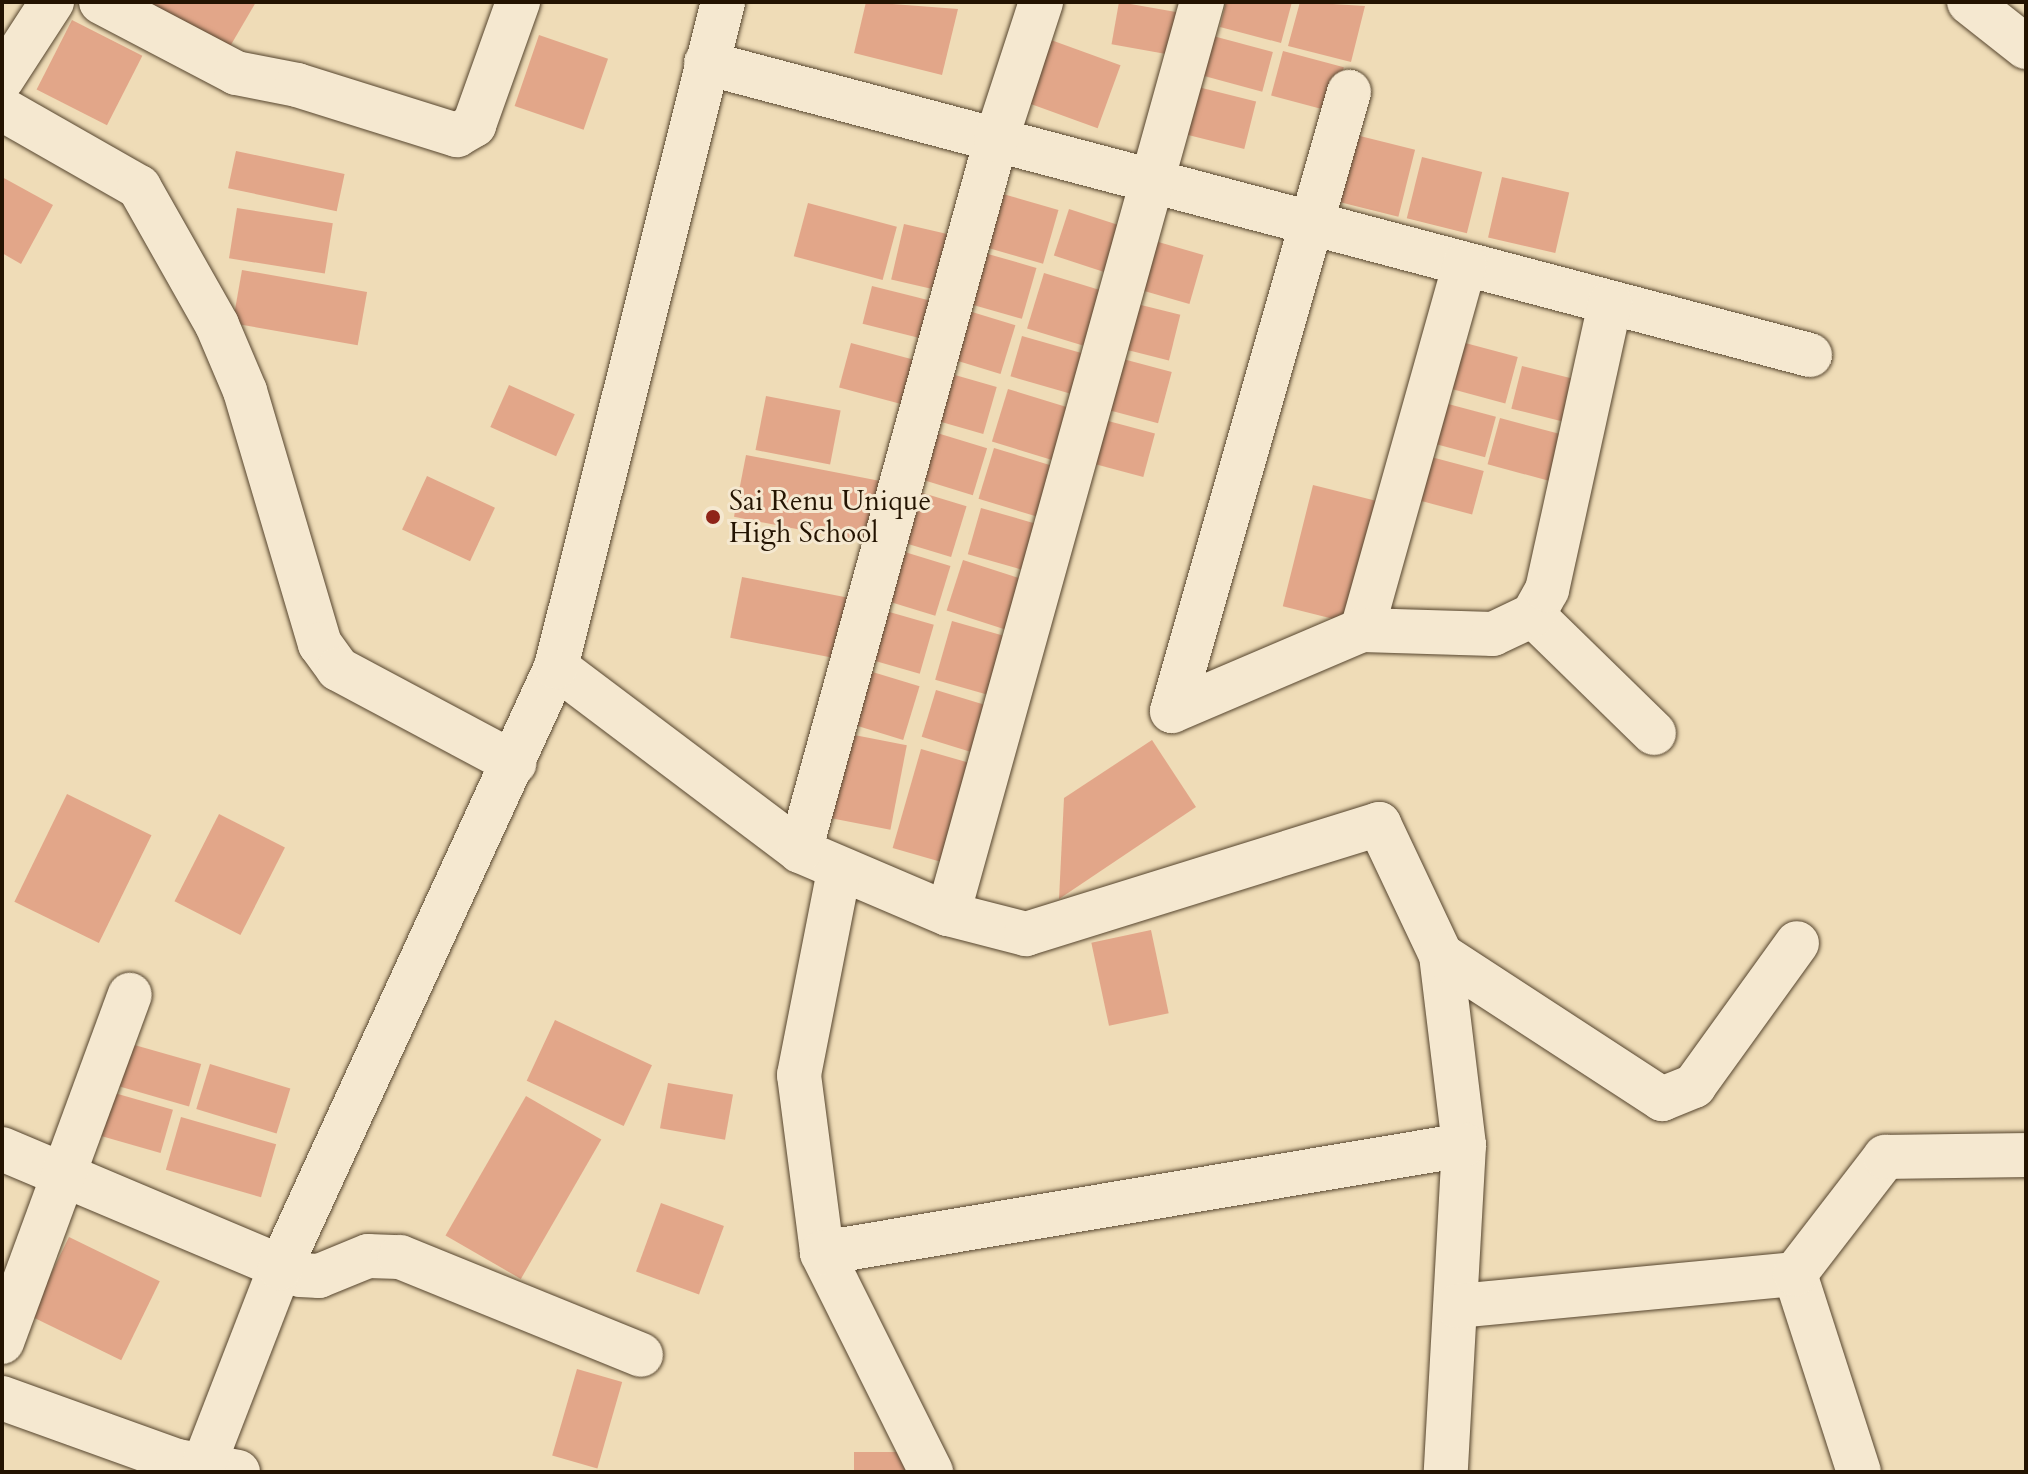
<!DOCTYPE html>
<html>
<head>
<meta charset="utf-8">
<style>
  body { margin:0 }
  #map { position:relative; width:2028px; height:1474px; overflow:hidden; background:#efdcb7; font-family:Cardo,serif }
  div>[style] { position:absolute }
  .building>* { inset:0; background:#e2a689; transform-origin:0 0 }
  .roads { filter:drop-shadow(0 0 2px #56452e) drop-shadow(0 0 2px #56452e) }
  .minor>* { height:44px; margin:-22px; padding:0 22px; transform-origin:22px; border-radius:22px; background:#f5e8d0 }
  .dots>* { width:22px; height:22px; translate:-50% -50%; box-sizing:border-box; border:4px solid #f5e8d0; border-radius:50% }
  span { translate:-50% -50%; white-space:nowrap; text-align:center; line-height:1.15; -webkit-text-stroke:6px #f5e8d0; paint-order:stroke }
  .poi-label { font-size:28px; color:#231301 }
  .left { translate:0 -50%; text-align:left }
  .frame { position:absolute; inset:0; border:4px solid #231301; pointer-events:none }
</style>
</head>
<body>
<div id="map">
  <div class="building">
    <div style="clip-path:polygon(133px 2px,256px 2px,225px 55px)"></div>
    <div style="clip-path:polygon(866px 2px,958px 9px,942px 75px,854px 53px)"></div>
    <div style="left:1119px;top:2px;width:71px;height:43px;rotate:10deg"></div>
    <div style="clip-path:polygon(1226px 2px,1292px 2px,1281px 43px,1220px 27px)"></div>
    <div style="clip-path:polygon(1300px 2px,1365px 6px,1351px 62px,1288px 46px)"></div>
    <div style="left:72px;top:20px;width:79px;height:78px;rotate:27deg"></div>
    <div style="left:539px;top:35px;width:73px;height:75px;rotate:19deg"></div>
    <div style="left:1213px;top:36px;width:62px;height:41px;rotate:15deg"></div>
    <div style="left:1051px;top:40px;width:74px;height:67px;rotate:20deg"></div>
    <div style="left:1283px;top:51px;width:63px;height:46px;rotate:15deg"></div>
    <div style="left:1194px;top:86px;width:64px;height:49px;rotate:14deg"></div>
    <div style="left:1352px;top:134px;width:65px;height:69px;rotate:14deg"></div>
    <div style="left:236px;top:151px;width:111px;height:38px;rotate:12deg"></div>
    <div style="left:1422px;top:157px;width:62px;height:63px;rotate:14deg"></div>
    <div style="clip-path:polygon(2px 177px,53px 205px,21px 264px,2px 253px)"></div>
    <div style="left:1502px;top:177px;width:69px;height:62px;rotate:13deg"></div>
    <div style="left:996px;top:192px;width:65px;height:56px;rotate:16deg"></div>
    <div style="left:808px;top:203px;width:92px;height:55px;rotate:15deg"></div>
    <div style="left:237px;top:208px;width:97px;height:51px;rotate:9deg"></div>
    <div style="left:1069px;top:209px;width:60px;height:49px;rotate:18deg"></div>
    <div style="left:904px;top:224px;width:61px;height:57px;rotate:13deg"></div>
    <div style="left:1141px;top:237px;width:65px;height:51px;rotate:16deg"></div>
    <div style="left:974px;top:250px;width:65px;height:53px;rotate:16deg"></div>
    <div style="left:242px;top:270px;width:127px;height:54px;rotate:10deg"></div>
    <div style="left:1044px;top:273px;width:73px;height:58px;rotate:17deg"></div>
    <div style="left:872px;top:286px;width:72px;height:39px;rotate:14deg"></div>
    <div style="left:1125px;top:301px;width:57px;height:47px;rotate:14deg"></div>
    <div style="left:959px;top:308px;width:59px;height:51px;rotate:17deg"></div>
    <div style="left:1022px;top:336px;width:70px;height:42px;rotate:16deg"></div>
    <div style="left:1454px;top:340px;width:66px;height:48px;rotate:15deg"></div>
    <div style="left:851px;top:343px;width:70px;height:46px;rotate:15deg"></div>
    <div style="left:1108px;top:355px;width:66px;height:53px;rotate:15deg"></div>
    <div style="left:1522px;top:366px;width:62px;height:44px;rotate:14deg"></div>
    <div style="left:941px;top:371px;width:58px;height:49px;rotate:16deg"></div>
    <div style="left:509px;top:385px;width:72px;height:46px;rotate:24deg"></div>
    <div style="left:1008px;top:389px;width:68px;height:55px;rotate:17deg"></div>
    <div style="left:766px;top:396px;width:76px;height:55px;rotate:11deg"></div>
    <div style="left:1437px;top:401px;width:61px;height:42px;rotate:15deg"></div>
    <div style="left:1097px;top:418px;width:60px;height:45px;rotate:15deg"></div>
    <div style="left:1500px;top:418px;width:69px;height:48px;rotate:15deg"></div>
    <div style="left:924px;top:429px;width:66px;height:49px;rotate:17deg"></div>
    <div style="left:994px;top:448px;width:72px;height:53px;rotate:17deg"></div>
    <div style="left:1420px;top:454px;width:66px;height:45px;rotate:15deg"></div>
    <div style="left:746px;top:455px;width:146px;height:63px;rotate:11deg"></div>
    <div style="left:427px;top:476px;width:75px;height:59px;rotate:25deg"></div>
    <div style="left:1313px;top:485px;width:74px;height:125px;rotate:14deg"></div>
    <div style="left:913px;top:490px;width:56px;height:53px;rotate:17deg"></div>
    <div style="left:981px;top:508px;width:66px;height:48px;rotate:16deg"></div>
    <div style="left:895px;top:549px;width:58px;height:52px;rotate:17deg"></div>
    <div style="left:963px;top:560px;width:69px;height:53px;rotate:18deg"></div>
    <div style="left:742px;top:577px;width:115px;height:62px;rotate:11deg"></div>
    <div style="left:879px;top:609px;width:57px;height:51px;rotate:16deg"></div>
    <div style="left:952px;top:621px;width:61px;height:61px;rotate:16deg"></div>
    <div style="left:866px;top:670px;width:56px;height:56px;rotate:17deg"></div>
    <div style="left:936px;top:690px;width:61px;height:49px;rotate:17deg"></div>
    <div style="left:844px;top:733px;width:64px;height:86px;rotate:11deg"></div>
    <div style="clip-path:polygon(1152px 740px,1196px 807px,1059px 899px,1064px 798px)"></div>
    <div style="left:921px;top:749px;width:58px;height:103px;rotate:16deg"></div>
    <div style="left:67px;top:794px;width:94px;height:120px;rotate:26deg"></div>
    <div style="left:219px;top:814px;width:74px;height:98px;rotate:27deg"></div>
    <div style="left:1151px;top:930px;width:85px;height:61px;rotate:78deg"></div>
    <div style="left:555px;top:1020px;width:107px;height:67px;rotate:25deg"></div>
    <div style="left:131px;top:1044px;width:73px;height:44px;rotate:16deg"></div>
    <div style="left:210px;top:1064px;width:84px;height:47px;rotate:17deg"></div>
    <div style="left:668px;top:1083px;width:66px;height:46px;rotate:10deg"></div>
    <div style="left:97px;top:1088px;width:79px;height:45px;rotate:16deg"></div>
    <div style="left:526px;top:1096px;width:87px;height:161px;rotate:30deg"></div>
    <div style="left:181px;top:1117px;width:99px;height:55px;rotate:16deg"></div>
    <div style="left:661px;top:1203px;width:67px;height:73px;rotate:20deg"></div>
    <div style="left:69px;top:1237px;width:101px;height:88px;rotate:26deg"></div>
    <div style="left:577px;top:1369px;width:47px;height:90px;rotate:16deg"></div>
    <div style="left:854px;top:1452px;width:60px;height:20px"></div>
  </div>
  <div class="roads">
    <div class="minor">
      <div style="left:101px;top:2px;width:153px;rotate:27.7deg"></div>
      <div style="left:236px;top:73px;width:62px;rotate:11.1deg"></div>
      <div style="left:297px;top:85px;width:168px;rotate:17.4deg"></div>
      <div style="left:457px;top:135px;width:20px;rotate:-30deg"></div>
      <div style="left:474px;top:125px;width:131px;rotate:-70.3deg"></div>
      <div style="left:1969px;top:2px;width:73px;rotate:38.3deg"></div>
      <div style="left:706px;top:63px;width:1142px;rotate:14.82deg"></div>
      <div style="left:2px;top:79px;width:92px;rotate:-57deg"></div>
      <div style="left:2px;top:109px;width:158px;rotate:29.7deg"></div>
      <div style="left:139px;top:187px;width:159px;rotate:60.5deg"></div>
      <div style="left:217px;top:325px;width:72px;rotate:67deg"></div>
      <div style="left:245px;top:391px;width:264px;rotate:73.5deg"></div>
      <div style="left:320px;top:644px;width:31px;rotate:54deg"></div>
      <div style="left:338px;top:669px;width:200px;rotate:28.1deg"></div>
      <div style="left:1533px;top:615px;width:169px;rotate:44.3deg"></div>
      <div style="left:1362px;top:630px;width:380px;rotate:-74.3deg"></div>
      <div style="left:556px;top:667px;width:306px;rotate:37deg"></div>
      <div style="left:800px;top:851px;width:161px;rotate:23.1deg"></div>
      <div style="left:948px;top:914px;width:81px;rotate:14.4deg"></div>
      <div style="left:1026px;top:934px;width:370px;rotate:-17.3deg"></div>
      <div style="left:1379px;top:824px;width:145px;rotate:64.7deg"></div>
      <div style="left:1441px;top:955px;width:191px;rotate:83.1deg"></div>
      <div style="left:1464px;top:1145px;width:327px;rotate:93.2deg"></div>
      <div style="left:1172px;top:711px;width:207px;rotate:-23.1deg"></div>
      <div style="left:1362px;top:630px;width:131px;rotate:1.7deg"></div>
      <div style="left:1493px;top:634px;width:44px;rotate:-25.4deg"></div>
      <div style="left:1533px;top:615px;width:29px;rotate:-61deg"></div>
      <div style="left:1547px;top:590px;width:294px;rotate:-77.6deg"></div>
      <div style="left:1172px;top:711px;width:644px;rotate:-74.04deg"></div>
      <div style="left:800px;top:851px;width:738px;rotate:-74.59deg"></div>
      <div style="left:996px;top:140px;width:145px;rotate:-71.9deg"></div>
      <div style="left:839px;top:871px;width:208px;rotate:101.1deg"></div>
      <div style="left:799px;top:1075px;width:179px;rotate:82.6deg"></div>
      <div style="left:822px;top:1253px;width:245px;rotate:63.5deg"></div>
      <div style="left:948px;top:914px;width:947px;rotate:-74.44deg"></div>
      <div style="left:1441px;top:955px;width:264px;rotate:33.1deg"></div>
      <div style="left:1662px;top:1099px;width:35px;rotate:-22deg"></div>
      <div style="left:1694px;top:1086px;width:176px;rotate:-54.2deg"></div>
      <div style="left:2px;top:1149px;width:324px;rotate:22.9deg"></div>
      <div style="left:300px;top:1275px;width:19px;rotate:3deg"></div>
      <div style="left:319px;top:1276px;width:53px;rotate:-22.2deg"></div>
      <div style="left:368px;top:1256px;width:32px;rotate:2deg"></div>
      <div style="left:400px;top:1257px;width:260px;rotate:22.1deg"></div>
      <div style="left:822px;top:1253px;width:651px;rotate:-9.55deg"></div>
      <div style="left:1795px;top:1274px;width:208px;rotate:72.1deg"></div>
      <div style="left:1457px;top:1306px;width:340px;rotate:-5.4deg"></div>
      <div style="left:1795px;top:1274px;width:148px;rotate:-52.4deg"></div>
      <div style="left:1885px;top:1157px;width:141px;rotate:-0.8deg"></div>
      <div style="left:2px;top:1342px;width:370px;rotate:-69.8deg"></div>
      <div style="left:2px;top:1398px;width:186px;rotate:19.8deg"></div>
      <div style="left:177px;top:1461px;width:62px;rotate:10.2deg"></div>
      <div style="left:201px;top:1472px;width:219px;rotate:-68.8deg"></div>
      <div style="left:280px;top:1268px;width:661px;rotate:-65.33deg"></div>
      <div style="left:556px;top:667px;width:686px;rotate:-75.9deg"></div>
    </div>
  </div>
  <div class="dots">
    <div style="left:713px;top:517px;background:#8f2418"></div>
  </div>
  <div class="poi-label">
    <span class="left" style="left:729px;top:517px">Sai Renu Unique<br>High School</span>
  </div>
  <div class="frame"></div>
</div>
</body>
</html>
